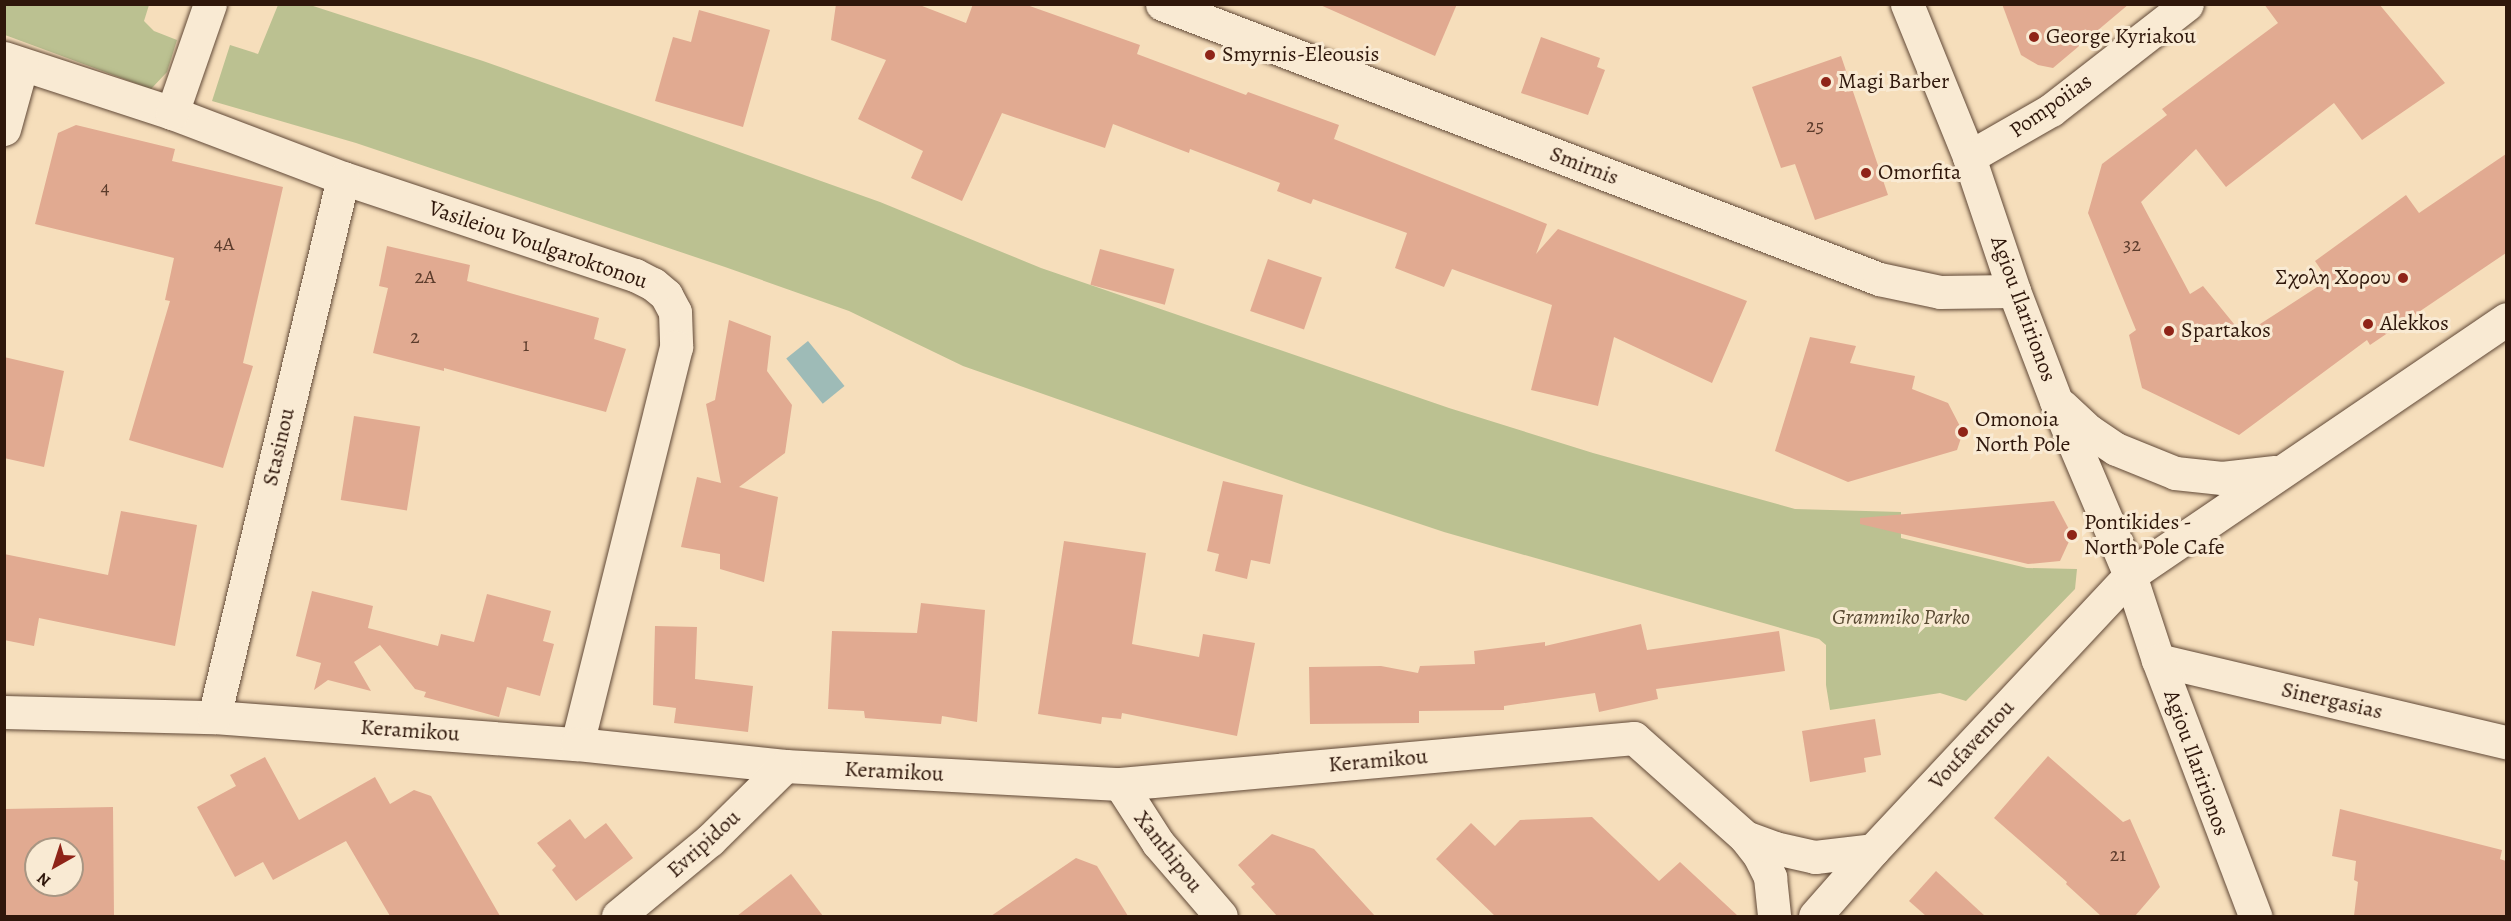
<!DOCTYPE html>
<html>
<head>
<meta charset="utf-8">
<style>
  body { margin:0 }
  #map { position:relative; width:2511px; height:921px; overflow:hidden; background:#f6debb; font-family:Alegreya,serif }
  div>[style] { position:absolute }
  .green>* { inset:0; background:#bbc191 }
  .water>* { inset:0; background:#9ebbb7; transform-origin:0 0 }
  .building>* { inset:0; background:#e1aa91; transform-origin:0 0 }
  .roads { filter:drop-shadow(0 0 2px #614937) drop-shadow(0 0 2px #614937) }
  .minor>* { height:33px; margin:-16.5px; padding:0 16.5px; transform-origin:16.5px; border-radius:16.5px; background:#f9ead3 }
  .tertiary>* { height:33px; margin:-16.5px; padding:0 16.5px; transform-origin:16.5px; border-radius:16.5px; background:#f9ead3 }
  .dots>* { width:16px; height:16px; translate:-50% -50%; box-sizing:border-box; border:3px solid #f9ead3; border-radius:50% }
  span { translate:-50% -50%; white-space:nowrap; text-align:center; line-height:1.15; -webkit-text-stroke:6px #f9ead3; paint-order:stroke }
  .number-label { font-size:20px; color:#5c3c2c }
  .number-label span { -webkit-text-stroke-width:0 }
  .poi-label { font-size:22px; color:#2f170b }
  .left { translate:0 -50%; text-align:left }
  .right { translate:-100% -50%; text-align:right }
  .street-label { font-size:22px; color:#2f170b }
  .park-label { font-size:22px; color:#594a33; font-style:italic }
  .frame { position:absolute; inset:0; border:6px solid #2f170b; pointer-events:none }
  .north { position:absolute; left:24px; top:837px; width:60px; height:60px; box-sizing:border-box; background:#f9ead3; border:2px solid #a89683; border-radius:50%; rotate:219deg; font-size:16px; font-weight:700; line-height:24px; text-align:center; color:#2f170b }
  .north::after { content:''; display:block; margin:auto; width:21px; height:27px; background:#8f2418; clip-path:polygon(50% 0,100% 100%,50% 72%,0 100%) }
</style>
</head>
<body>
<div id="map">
  <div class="green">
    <div style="clip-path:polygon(4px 5px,149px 5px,144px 21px,154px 31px,177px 40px,167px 72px,151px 89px,5px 35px)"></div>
    <div style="clip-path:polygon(278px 5px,310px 5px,483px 61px,880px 202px,1041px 268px,1449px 408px,1593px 453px,1795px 509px,1901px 512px,1901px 538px,2027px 568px,2077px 569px,2075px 589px,1966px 701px,1940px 693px,1830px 710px,1826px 685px,1826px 645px,1819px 639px,1444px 532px,1303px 485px,963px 366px,849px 311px,725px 267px,356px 143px,212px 101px,230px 45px,258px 54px)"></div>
  </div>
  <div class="water">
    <div style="left:808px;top:341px;width:58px;height:28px;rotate:51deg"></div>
  </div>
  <div class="building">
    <div style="clip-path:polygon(836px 4px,917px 4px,966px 23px,973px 4px,1024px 4px,1140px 45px,1137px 54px,1246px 95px,1248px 92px,1339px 125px,1334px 139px,1547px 224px,1536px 254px,1558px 229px,1747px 301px,1712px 383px,1614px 337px,1598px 406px,1531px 390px,1552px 305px,1452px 269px,1444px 287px,1395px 268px,1407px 233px,1313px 199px,1311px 204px,1277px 191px,1280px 183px,1190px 149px,1189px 153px,1113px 124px,1105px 148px,1002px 113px,962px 201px,911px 178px,923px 151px,858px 119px,886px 60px,831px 40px)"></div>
    <div style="clip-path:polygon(1318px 4px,1457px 4px,1435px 56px)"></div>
    <div style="clip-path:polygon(2002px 4px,2129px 4px,2053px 68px,2038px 65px,2021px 55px)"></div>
    <div style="clip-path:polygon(2264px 4px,2379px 4px,2445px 83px,2362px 140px,2334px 103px,2226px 187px,2196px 149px,2141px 202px,2190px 294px,2203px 286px,2243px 335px,2328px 280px,2315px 261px,2406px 195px,2419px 213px,2506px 154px,2506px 253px,2370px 345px,2367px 340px,2239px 435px,2142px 388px,2129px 335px,2136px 330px,2088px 213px,2102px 164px,2167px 115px,2162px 109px,2278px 23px)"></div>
    <div style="clip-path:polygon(699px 10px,770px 30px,743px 127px,655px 101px,673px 37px,691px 42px)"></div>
    <div style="clip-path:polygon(1541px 37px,1600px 58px,1597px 67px,1605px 70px,1588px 115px,1521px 93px)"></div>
    <div style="clip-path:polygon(1841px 56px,1888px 195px,1815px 220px,1795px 164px,1781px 168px,1752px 87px)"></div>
    <div style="clip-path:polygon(76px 125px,175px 149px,172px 161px,283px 187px,243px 363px,253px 366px,223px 468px,129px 440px,170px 301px,165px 300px,174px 258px,35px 224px,58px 133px)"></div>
    <div style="clip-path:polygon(387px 246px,470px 265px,467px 281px,599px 318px,594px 339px,626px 349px,606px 412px,444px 368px,444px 371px,373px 353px,388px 288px,379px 286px)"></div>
    <div style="left:1100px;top:249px;width:77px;height:37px;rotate:15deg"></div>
    <div style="left:1268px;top:259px;width:57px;height:55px;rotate:19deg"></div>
    <div style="clip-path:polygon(729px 320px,771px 336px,767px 371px,792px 405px,785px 453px,739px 487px,778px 497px,764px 582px,720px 569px,720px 554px,681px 547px,697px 477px,721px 483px,706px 404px,715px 400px)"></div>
    <div style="clip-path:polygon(1810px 337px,1856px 346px,1850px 363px,1915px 376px,1912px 389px,1948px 403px,1963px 432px,1957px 450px,1848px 482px,1775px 451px)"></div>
    <div style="clip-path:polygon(4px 357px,64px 371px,44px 467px,4px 458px)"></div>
    <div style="left:354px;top:416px;width:67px;height:85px;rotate:9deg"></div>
    <div style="clip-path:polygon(1223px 481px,1283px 495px,1270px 564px,1251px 560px,1247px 579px,1215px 571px,1219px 554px,1207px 551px)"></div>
    <div style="clip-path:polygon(2054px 501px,2072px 535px,2060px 561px,2028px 564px,1860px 524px,1860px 518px)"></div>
    <div style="clip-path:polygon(121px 511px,197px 525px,175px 646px,39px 618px,34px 646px,4px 640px,4px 554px,108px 575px)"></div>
    <div style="clip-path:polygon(1064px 541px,1146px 553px,1132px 644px,1199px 657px,1203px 634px,1255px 643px,1237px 736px,1122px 713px,1121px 719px,1102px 717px,1101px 724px,1038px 714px)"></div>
    <div style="clip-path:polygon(312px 591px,373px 606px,368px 628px,438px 646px,441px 634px,474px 642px,487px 594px,551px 611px,543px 641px,554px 644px,540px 696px,507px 687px,499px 717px,424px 697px,426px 692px,415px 689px,380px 645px,354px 662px,371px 691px,328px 680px,314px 690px,321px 663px,296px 656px)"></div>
    <div style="clip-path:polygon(921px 603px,985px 610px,977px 722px,942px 716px,941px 724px,865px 718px,864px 711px,828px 709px,832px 631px,917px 633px)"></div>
    <div style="clip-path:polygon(1641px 624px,1647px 650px,1779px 631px,1785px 671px,1656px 689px,1658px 699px,1599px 712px,1595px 693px,1504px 706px,1504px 710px,1419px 711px,1419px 723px,1310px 724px,1309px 667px,1381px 666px,1418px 673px,1420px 666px,1475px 664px,1474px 651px,1545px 642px,1545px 646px)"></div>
    <div style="clip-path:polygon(655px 626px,697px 627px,695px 679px,753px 686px,748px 732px,674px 723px,676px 708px,653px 705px)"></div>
    <div style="clip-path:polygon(1875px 719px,1881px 755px,1864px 758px,1866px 772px,1810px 782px,1802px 731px)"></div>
    <div style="clip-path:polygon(2048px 756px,2123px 822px,2130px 819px,2160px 887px,2135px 916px,2101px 916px,2066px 884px,2067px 882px,1994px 818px)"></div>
    <div style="clip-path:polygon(265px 757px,299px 820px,375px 777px,390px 804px,414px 790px,431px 796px,500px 916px,390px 916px,346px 841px,273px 880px,263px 862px,235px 877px,197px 807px,236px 786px,230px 775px)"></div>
    <div style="clip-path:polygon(evenodd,113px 807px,114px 916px,4px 916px,4px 809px,113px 807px,36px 849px,72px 849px,72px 885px,36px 885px,36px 849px)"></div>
    <div style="clip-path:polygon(2340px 809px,2502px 850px,2500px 859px,2506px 861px,2506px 916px,2354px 916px,2358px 882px,2354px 880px,2356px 861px,2332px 856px)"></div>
    <div style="clip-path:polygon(1592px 817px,1659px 881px,1680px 862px,1738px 916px,1495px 916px,1436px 859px,1471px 823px,1495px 846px,1520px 820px)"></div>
    <div style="clip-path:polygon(570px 819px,585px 839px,606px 823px,633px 858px,576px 901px,552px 870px,556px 866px,537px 843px)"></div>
    <div style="clip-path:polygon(1272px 834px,1314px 849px,1375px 916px,1277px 916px,1251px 887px,1255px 884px,1238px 865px)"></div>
    <div style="clip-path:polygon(1076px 858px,1097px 866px,1128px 916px,991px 916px)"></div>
    <div style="clip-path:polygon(1936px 871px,1985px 916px,1926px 916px,1909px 901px)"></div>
    <div style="clip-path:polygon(791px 874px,823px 916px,737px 916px)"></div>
  </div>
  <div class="roads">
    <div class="minor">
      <div style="left:1162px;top:4px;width:768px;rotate:20.98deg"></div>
      <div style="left:1879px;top:279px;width:62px;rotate:12deg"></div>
      <div style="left:1940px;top:292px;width:74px;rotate:-0.8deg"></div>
      <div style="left:4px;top:58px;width:177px;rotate:18.1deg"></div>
      <div style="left:172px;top:113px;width:183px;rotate:20.8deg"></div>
      <div style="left:343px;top:178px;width:308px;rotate:18.4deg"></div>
      <div style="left:635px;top:275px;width:20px;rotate:27deg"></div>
      <div style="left:653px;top:284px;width:17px;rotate:40deg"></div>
      <div style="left:666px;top:295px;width:19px;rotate:62deg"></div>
      <div style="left:675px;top:312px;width:35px;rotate:88deg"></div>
      <div style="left:676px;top:347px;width:409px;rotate:104deg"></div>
      <div style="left:172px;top:113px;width:115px;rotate:-70.8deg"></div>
      <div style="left:4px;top:129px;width:67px;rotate:-74.5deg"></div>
      <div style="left:1969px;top:157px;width:95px;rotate:-29.8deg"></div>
      <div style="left:2051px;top:110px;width:172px;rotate:-37.9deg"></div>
      <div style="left:2158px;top:660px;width:358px;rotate:13.3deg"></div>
      <div style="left:4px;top:712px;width:210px;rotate:1.4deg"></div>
      <div style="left:214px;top:717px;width:364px;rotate:4.3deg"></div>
      <div style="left:577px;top:744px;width:209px;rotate:6deg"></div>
      <div style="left:785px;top:766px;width:335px;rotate:3.1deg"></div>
      <div style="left:1120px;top:784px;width:516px;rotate:-5.11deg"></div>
      <div style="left:1634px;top:738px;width:149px;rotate:41.7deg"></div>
      <div style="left:1745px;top:837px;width:23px;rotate:52deg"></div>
      <div style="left:1759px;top:855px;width:25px;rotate:63deg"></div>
      <div style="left:1770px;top:877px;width:39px;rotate:84deg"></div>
      <div style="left:214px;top:717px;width:554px;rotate:-76.54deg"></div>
      <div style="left:1120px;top:784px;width:70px;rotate:57.2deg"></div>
      <div style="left:1158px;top:843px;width:96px;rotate:49.2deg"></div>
      <div style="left:1745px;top:837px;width:32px;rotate:20deg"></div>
      <div style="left:1775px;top:848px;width:41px;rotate:12.7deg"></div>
      <div style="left:1815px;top:857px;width:58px;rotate:-6.9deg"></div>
      <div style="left:618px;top:916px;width:119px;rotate:-39.6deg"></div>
      <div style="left:710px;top:840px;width:105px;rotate:-44.6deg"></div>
      <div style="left:1815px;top:916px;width:88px;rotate:-48.7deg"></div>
      <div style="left:1873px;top:850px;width:376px;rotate:-46.9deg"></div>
      <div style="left:2130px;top:575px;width:89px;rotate:71.8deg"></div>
      <div style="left:2158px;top:660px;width:274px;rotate:69.2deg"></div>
    </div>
    <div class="tertiary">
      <div style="left:1907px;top:4px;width:165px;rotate:67.9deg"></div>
      <div style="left:1969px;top:157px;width:141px;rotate:71.4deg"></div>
      <div style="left:2014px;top:291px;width:118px;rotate:69.1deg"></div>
      <div style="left:2056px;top:401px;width:189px;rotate:67deg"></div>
      <div style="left:2130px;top:575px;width:455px;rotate:-34.2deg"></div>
      <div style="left:2062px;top:406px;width:37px;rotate:43deg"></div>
      <div style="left:2089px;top:431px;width:32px;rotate:34deg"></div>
      <div style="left:2116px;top:449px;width:64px;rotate:22.1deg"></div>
      <div style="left:2175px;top:473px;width:47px;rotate:6.1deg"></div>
      <div style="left:2222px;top:478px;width:53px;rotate:-6.5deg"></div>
    </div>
  </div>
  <div class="dots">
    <div style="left:2034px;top:37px;background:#8f2418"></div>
    <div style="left:1210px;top:55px;background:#8f2418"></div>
    <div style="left:1826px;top:82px;background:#8f2418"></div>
    <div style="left:1866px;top:173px;background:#8f2418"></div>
    <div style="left:2403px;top:278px;background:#8f2418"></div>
    <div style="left:2368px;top:324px;background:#8f2418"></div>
    <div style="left:2169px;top:331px;background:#8f2418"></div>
    <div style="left:1963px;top:432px;background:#8f2418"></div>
    <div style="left:2072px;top:535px;background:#8f2418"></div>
  </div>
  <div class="number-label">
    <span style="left:1815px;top:125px">25</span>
    <span style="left:105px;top:187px">4</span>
    <span style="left:224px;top:243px">4A</span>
    <span style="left:2132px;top:244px">32</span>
    <span style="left:425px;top:276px">2A</span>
    <span style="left:415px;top:336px">2</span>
    <span style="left:526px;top:344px">1</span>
    <span style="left:2118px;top:854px">21</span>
  </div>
  <div class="poi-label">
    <span class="left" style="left:2046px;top:37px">George Kyriakou</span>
    <span class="left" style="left:1222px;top:55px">Smyrnis-Eleousis</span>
    <span class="left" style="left:1838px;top:82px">Magi Barber</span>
    <span class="left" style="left:1878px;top:173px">Omorfita</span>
    <span class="right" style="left:2391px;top:278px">Σχολη Χορου</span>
    <span class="left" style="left:2380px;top:324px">Alekkos</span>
    <span class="left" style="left:2181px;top:331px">Spartakos</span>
    <span class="left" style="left:1975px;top:432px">Omonoia<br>North Pole</span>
    <span class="left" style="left:2084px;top:535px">Pontikides -<br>North Pole Cafe</span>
  </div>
  <div class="street-label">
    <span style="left:2051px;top:106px;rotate:-35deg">Pompoiias</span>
    <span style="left:1584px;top:166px;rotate:21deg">Smirnis</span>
    <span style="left:538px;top:245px;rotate:19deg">Vasileiou Voulgaroktonou</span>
    <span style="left:2023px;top:309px;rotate:70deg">Agiou Ilaririonos</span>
    <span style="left:279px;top:447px;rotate:-77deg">Stasinou</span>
    <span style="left:2332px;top:701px;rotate:13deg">Sinergasias</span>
    <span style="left:410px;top:731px;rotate:4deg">Keramikou</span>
    <span style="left:1972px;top:745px;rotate:-47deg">Voufaventou</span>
    <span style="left:1378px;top:761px;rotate:-5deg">Keramikou</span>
    <span style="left:2196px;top:763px;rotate:70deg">Agiou Ilaririonos</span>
    <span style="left:894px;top:772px;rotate:3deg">Keramikou</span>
    <span style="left:704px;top:844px;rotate:-42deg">Evripidou</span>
    <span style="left:1168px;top:852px;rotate:52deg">Xanthipou</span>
  </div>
  <div class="park-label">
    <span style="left:1901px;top:618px">Grammiko Parko</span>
  </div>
  <div class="frame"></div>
  <div class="north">N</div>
</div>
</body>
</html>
